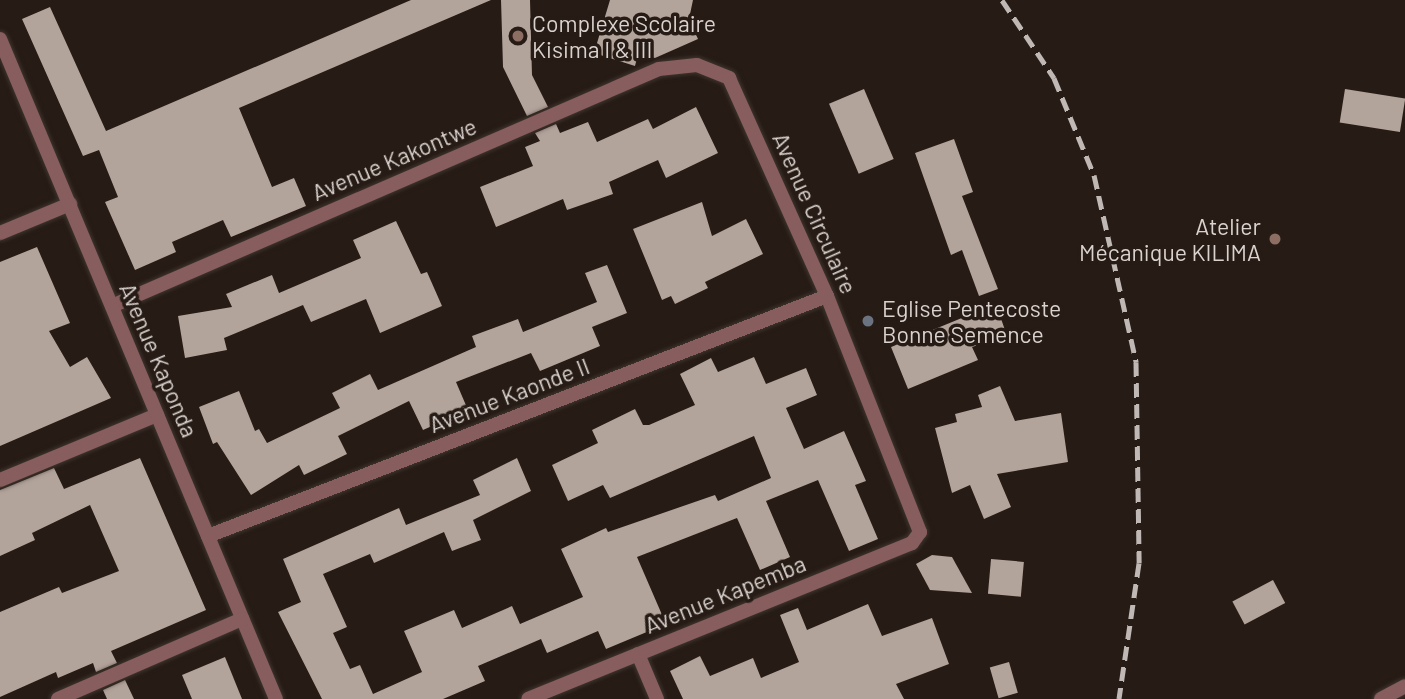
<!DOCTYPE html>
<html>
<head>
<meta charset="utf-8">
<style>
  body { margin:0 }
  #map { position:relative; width:1405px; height:699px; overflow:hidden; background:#261b15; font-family:Barlow,sans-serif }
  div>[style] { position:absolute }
  .building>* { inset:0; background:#b2a39b; transform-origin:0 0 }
  .roads { filter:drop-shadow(0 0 2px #3f352f) drop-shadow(0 0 2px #3f352f) }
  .minor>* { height:14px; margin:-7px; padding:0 7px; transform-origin:7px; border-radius:7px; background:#875d5e }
  .tertiary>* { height:14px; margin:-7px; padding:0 7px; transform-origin:7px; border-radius:7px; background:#875d5e }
  .rail>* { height:5px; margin-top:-2.5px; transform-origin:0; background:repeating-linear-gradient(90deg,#c0b8b4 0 14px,transparent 0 21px) }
  .dots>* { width:19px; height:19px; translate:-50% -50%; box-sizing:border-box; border:4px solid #261b15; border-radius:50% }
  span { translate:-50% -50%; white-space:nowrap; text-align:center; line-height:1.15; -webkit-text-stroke:7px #261b15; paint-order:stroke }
  .poi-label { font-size:23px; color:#dad2ce }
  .left { translate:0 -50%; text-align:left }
  .right { translate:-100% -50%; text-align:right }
  .street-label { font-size:23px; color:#dad2ce }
</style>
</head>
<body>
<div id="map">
  <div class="building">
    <div style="clip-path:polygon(411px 0,491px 0,239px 108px,272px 187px,294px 178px,306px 206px,231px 237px,223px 220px,172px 242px,176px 252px,135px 270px,105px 202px,118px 197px,99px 150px,83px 156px,22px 19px,50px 7px,106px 131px)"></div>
    <div style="clip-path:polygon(501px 0,530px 0,532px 75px,548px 107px,527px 116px,503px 67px)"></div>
    <div style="clip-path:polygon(610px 0,693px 0,689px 19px,698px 39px,655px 58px,638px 54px,635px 66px,594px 53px)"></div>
    <div style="left:864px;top:89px;width:76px;height:38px;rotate:67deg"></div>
    <div style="left:1345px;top:89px;width:61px;height:34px;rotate:9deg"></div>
    <div style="clip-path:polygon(696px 107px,718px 153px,666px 178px,658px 160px,609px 182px,613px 194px,567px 210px,563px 199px,496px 227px,480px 187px,533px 166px,525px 147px,540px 141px,535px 133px,556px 124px,560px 133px,588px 122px,597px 142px,648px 119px,653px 129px)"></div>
    <div style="clip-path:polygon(954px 139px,973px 192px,962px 196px,998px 289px,979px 296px,962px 250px,951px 255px,915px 153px)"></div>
    <div style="clip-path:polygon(702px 202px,712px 236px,746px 219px,763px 254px,705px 282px,708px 288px,675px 304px,671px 296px,662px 300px,633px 229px)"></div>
    <div style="clip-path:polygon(396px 221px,421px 274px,427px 272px,442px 306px,380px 333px,366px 299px,311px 322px,303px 305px,224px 338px,227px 350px,185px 358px,178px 316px,232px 307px,226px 294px,272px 275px,279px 293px,361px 258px,353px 240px)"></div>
    <div style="clip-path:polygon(37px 247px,70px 323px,49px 331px,70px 367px,87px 357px,111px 398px,0 446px,0 262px)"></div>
    <div style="clip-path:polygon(607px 265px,627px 313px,592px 327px,600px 346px,540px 371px,531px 353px,456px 382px,468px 410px,423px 430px,409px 401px,338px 436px,347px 454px,304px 475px,299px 465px,251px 495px,217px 442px,213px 444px,199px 407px,239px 391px,255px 431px,259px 429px,267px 443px,340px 408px,332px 393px,370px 374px,378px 390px,476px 347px,472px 336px,518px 319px,523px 332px,597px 302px,585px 273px)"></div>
    <div style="clip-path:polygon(996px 304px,1007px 336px,972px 347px,978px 360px,908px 389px,891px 347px)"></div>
    <div style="clip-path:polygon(754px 357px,766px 384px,806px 368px,817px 395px,786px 408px,804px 449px,844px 431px,866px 481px,855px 485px,878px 539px,849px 551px,818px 480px,766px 501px,790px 557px,760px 570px,737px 518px,637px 557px,666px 624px,606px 649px,598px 631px,547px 653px,541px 639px,478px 666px,485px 681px,443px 699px,322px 699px,278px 612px,301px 602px,283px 559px,399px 508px,406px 525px,480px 495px,473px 480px,517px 458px,531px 491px,473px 520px,481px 540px,452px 551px,444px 532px,374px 563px,370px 554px,323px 574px,347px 627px,333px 633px,350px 669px,360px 665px,373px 694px,422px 672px,404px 631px,454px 610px,462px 628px,512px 606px,520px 624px,583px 597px,561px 549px,606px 528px,608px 532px,715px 495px,718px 501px,771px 478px,754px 436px,610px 498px,603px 485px,568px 501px,552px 465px,598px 443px,592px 430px,635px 409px,643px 425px,649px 425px,695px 405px,680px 374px,711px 358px,718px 372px)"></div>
    <div style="clip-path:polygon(1000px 386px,1015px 421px,1061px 413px,1068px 462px,997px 474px,1011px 507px,984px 519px,970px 485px,952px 493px,935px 428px,957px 422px,955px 414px,982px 407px,978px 395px)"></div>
    <div style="clip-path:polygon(140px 458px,206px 610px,111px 651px,117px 663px,96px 672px,93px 663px,58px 678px,56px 672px,0 697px,0 612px,59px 587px,62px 593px,119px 571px,90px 505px,32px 533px,35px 540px,0 556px,0 490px,54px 468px,64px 489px)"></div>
    <div style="clip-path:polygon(932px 555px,952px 557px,972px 593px,930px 590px,916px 564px)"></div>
    <div style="left:991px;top:559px;width:33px;height:35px;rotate:5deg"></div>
    <div style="left:1273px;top:580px;width:26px;height:46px;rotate:62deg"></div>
    <div style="clip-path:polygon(868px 604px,882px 636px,932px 618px,949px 664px,896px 684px,904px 699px,683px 699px,670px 671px,700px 656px,710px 676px,753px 658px,761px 678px,799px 662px,780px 615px,798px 608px,807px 630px)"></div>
    <div style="clip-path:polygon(225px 657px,242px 699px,192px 699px,182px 675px)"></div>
    <div style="left:1009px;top:662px;width:32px;height:20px;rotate:74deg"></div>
    <div style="clip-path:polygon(125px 680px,134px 699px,107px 699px,103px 690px)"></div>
  </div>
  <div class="roads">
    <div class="minor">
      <div style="left:0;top:233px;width:76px;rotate:-22.5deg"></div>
      <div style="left:112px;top:306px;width:596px;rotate:-23.43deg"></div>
      <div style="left:659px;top:69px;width:38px;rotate:-6deg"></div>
      <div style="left:697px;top:65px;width:35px;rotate:22deg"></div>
      <div style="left:729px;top:78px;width:239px;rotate:65.8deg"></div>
      <div style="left:827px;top:296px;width:254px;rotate:68.5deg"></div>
      <div style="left:920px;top:532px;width:14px;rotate:126deg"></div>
      <div style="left:912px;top:543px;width:414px;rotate:157.9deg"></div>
      <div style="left:0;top:480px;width:170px;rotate:-22.5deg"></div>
      <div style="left:208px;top:536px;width:664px;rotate:-21.19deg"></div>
      <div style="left:638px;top:654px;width:49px;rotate:67.1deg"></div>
    </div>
    <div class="tertiary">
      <div style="left:0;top:39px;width:715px;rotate:67.31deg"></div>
      <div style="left:58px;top:699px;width:201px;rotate:-23.5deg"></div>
      <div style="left:1381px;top:699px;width:27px;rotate:-28deg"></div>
    </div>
  </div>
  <div class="rail">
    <div style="left:1002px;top:0;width:94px;rotate:56.3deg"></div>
    <div style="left:1054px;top:78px;width:105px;rotate:67.6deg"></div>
    <div style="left:1094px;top:175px;width:192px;rotate:77.3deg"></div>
    <div style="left:1136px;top:362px;width:201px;rotate:89.1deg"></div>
    <div style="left:1139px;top:563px;width:137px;rotate:98.4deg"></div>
  </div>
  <div class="dots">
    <div style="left:518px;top:36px;background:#8d6e63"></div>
    <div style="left:1275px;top:239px;background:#8d6e63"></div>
    <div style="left:868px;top:321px;background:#6b7280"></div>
  </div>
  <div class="poi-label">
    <span class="left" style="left:532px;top:36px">Complexe Scolaire<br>Kisima I &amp; III</span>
    <span class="right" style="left:1261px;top:239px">Atelier<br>Mécanique KILIMA</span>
    <span class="left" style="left:882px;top:321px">Eglise Pentecoste<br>Bonne Semence</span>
  </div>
  <div class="street-label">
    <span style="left:394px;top:159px;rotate:-23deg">Avenue Kakontwe</span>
    <span style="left:815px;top:213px;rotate:66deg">Avenue Circulaire</span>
    <span style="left:159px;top:360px;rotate:67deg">Avenue Kaponda</span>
    <span style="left:509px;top:395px;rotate:-21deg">Avenue Kaonde II</span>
    <span style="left:725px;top:594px;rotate:-22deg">Avenue Kapemba</span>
  </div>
</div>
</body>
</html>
